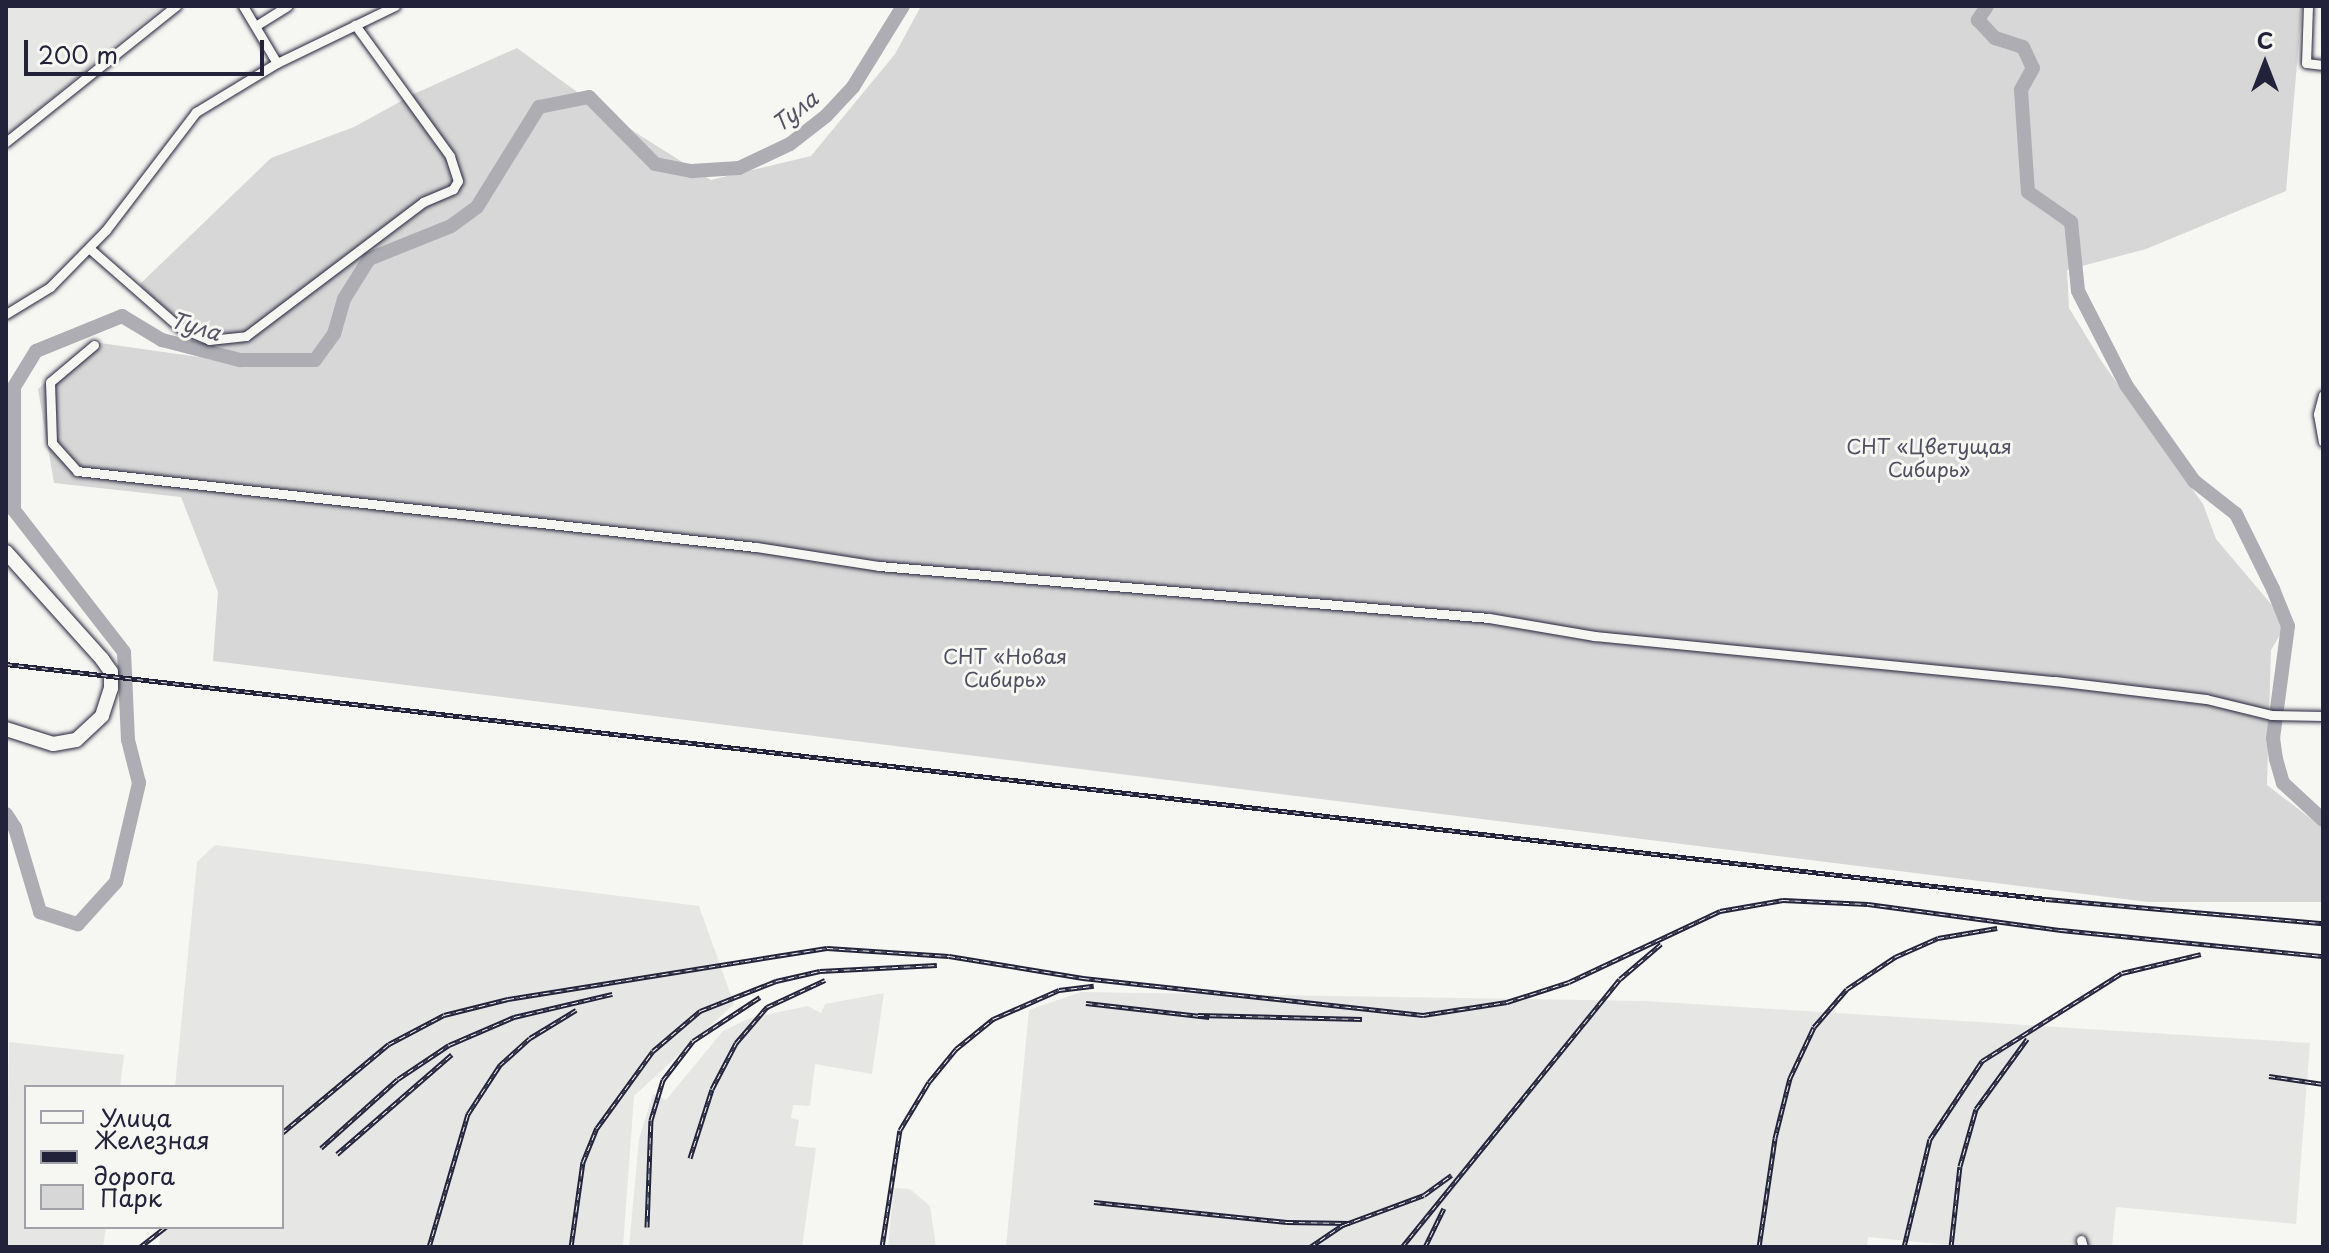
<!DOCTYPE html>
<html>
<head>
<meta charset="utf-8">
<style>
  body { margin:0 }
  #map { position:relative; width:2329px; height:1253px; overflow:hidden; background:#f6f6f2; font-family:"Playpen Sans",sans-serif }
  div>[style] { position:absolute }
  .built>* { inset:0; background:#e6e6e4 }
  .green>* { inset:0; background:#d7d7d7 }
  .river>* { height:14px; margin:-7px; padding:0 7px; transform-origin:7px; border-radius:7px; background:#adadb3 }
  .roads { filter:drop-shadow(0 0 2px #22223b) drop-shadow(0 0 2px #22223b) }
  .minor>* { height:9px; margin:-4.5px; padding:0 4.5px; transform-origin:4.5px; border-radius:4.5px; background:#f6f6f2 }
  .primary>* { height:14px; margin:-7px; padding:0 7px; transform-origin:7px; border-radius:7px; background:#f6f6f2 }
  .rail>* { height:5px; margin-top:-2.5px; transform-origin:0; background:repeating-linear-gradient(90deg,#f6f6f2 0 6px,#22223b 0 12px); box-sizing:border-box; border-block:2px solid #22223b }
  span { translate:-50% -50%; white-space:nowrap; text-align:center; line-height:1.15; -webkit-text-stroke:6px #f6f6f2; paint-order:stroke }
  .park-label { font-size:20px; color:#4f4f62 }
  .water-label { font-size:22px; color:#535365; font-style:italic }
  .frame { position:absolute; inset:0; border:8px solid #22223b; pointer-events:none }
  .legend { position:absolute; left:24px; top:1085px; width:260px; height:144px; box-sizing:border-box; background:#f6f6f2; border:2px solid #a1a1a9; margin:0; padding:10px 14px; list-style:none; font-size:24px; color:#22223b }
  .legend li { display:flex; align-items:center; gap:16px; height:40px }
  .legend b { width:40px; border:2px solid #a1a1a9 }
  .north { position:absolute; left:2225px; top:24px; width:80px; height:80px; -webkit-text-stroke:6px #f6f6f2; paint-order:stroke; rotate:0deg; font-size:22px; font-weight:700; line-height:32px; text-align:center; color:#22223b }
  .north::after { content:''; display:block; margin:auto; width:28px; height:36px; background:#22223b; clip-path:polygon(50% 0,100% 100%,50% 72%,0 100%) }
  .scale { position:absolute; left:24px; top:40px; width:240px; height:36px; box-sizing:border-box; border:4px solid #22223b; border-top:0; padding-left:10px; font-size:24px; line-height:28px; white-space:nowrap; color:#22223b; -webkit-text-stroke:6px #f6f6f2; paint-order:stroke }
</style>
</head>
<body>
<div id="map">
  <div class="built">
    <div style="clip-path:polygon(6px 6px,163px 6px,6px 136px)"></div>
    <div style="clip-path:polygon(215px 845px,699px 906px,734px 1004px,634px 1096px,623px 1247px,159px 1247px,161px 1227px,282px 1227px,282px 1087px,175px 1087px,197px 862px)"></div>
    <div style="clip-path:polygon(1081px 992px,1646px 1001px,2310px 1043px,2296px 1224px,2116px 1207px,2112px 1247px,1968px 1247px,1868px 1237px,1867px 1247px,1006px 1247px,1029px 1010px)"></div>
    <div style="clip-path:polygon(884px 993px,872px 1074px,815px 1064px,810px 1106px,793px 1105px,791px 1118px,799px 1120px,795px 1146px,816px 1148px,802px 1247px,629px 1247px,639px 1139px,653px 1094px,666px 1100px,723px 1031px,750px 1018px,808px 1006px,821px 1013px,825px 1004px)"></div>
    <div style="clip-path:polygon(9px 1042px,124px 1055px,120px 1087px,26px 1087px,26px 1227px,106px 1227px,103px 1247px,6px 1247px)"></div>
    <div style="clip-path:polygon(894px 1188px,910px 1189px,930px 1206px,936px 1247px,888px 1247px)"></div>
  </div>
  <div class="green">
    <div style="clip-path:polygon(921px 6px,2302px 6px,2286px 191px,2146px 249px,2067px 270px,2069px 308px,2102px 362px,2203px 504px,2216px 539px,2287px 623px,2271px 650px,2267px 785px,2323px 828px,2323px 902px,2148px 902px,213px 661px,218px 592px,181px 497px,54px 483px,38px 389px,93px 342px,199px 357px,140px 284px,271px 158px,354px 127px,416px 93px,517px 48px,614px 119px,711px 180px,811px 156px,895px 54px)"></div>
  </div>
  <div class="river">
    <div style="left:1987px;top:6px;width:17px;rotate:123deg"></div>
    <div style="left:1978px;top:20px;width:25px;rotate:47deg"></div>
    <div style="left:1995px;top:38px;width:29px;rotate:18deg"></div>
    <div style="left:2023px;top:47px;width:23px;rotate:65deg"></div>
    <div style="left:2033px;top:68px;width:25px;rotate:119deg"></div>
    <div style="left:2021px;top:90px;width:102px;rotate:86.1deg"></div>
    <div style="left:2028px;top:192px;width:52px;rotate:34.9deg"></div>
    <div style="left:2071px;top:222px;width:69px;rotate:84.2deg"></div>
    <div style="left:2078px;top:291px;width:106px;rotate:62.9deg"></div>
    <div style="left:2126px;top:385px;width:118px;rotate:54.7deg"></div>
    <div style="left:2194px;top:481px;width:53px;rotate:38.2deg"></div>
    <div style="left:2236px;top:514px;width:84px;rotate:63.7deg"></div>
    <div style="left:2273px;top:589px;width:40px;rotate:68deg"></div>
    <div style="left:2288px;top:626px;width:113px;rotate:97.6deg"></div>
    <div style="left:2273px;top:738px;width:21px;rotate:82deg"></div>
    <div style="left:2276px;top:759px;width:25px;rotate:74deg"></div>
    <div style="left:2283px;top:783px;width:54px;rotate:42.8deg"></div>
    <div style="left:6px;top:814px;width:17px;rotate:57deg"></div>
    <div style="left:15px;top:828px;width:88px;rotate:73.4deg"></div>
    <div style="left:40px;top:912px;width:40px;rotate:18deg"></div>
    <div style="left:78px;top:924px;width:57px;rotate:-47.9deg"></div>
    <div style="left:116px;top:882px;width:102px;rotate:-76.9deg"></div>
    <div style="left:139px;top:783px;width:44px;rotate:-104.3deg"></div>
    <div style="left:128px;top:740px;width:88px;rotate:-92.6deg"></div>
    <div style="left:124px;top:652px;width:180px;rotate:-127.8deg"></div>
    <div style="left:14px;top:510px;width:123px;rotate:-90deg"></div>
    <div style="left:14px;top:387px;width:42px;rotate:-58.6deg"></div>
    <div style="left:36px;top:351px;width:93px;rotate:-22.1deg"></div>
    <div style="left:122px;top:316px;width:47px;rotate:31deg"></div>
    <div style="left:162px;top:340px;width:81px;rotate:14.4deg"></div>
    <div style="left:240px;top:360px;width:75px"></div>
    <div style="left:315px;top:360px;width:32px;rotate:-54deg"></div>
    <div style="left:334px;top:334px;width:36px;rotate:-74deg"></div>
    <div style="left:344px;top:299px;width:47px;rotate:-58deg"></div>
    <div style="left:369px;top:259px;width:88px;rotate:-21.9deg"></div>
    <div style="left:451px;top:226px;width:32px;rotate:-36deg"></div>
    <div style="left:477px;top:207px;width:118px;rotate:-58.2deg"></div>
    <div style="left:539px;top:107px;width:51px;rotate:-11.3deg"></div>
    <div style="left:589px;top:97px;width:94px;rotate:45.4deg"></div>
    <div style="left:655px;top:164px;width:38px;rotate:11deg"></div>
    <div style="left:692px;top:171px;width:47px;rotate:-3.7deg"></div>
    <div style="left:739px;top:168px;width:56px;rotate:-25.2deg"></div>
    <div style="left:790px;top:144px;width:46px;rotate:-37.9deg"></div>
    <div style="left:826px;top:116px;width:40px;rotate:-47deg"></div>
    <div style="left:853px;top:87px;width:95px;rotate:-58.3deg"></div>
  </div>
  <div class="roads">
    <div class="minor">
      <div style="left:243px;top:6px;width:66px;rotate:59.2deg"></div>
      <div style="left:2308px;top:6px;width:57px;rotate:92deg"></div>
      <div style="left:2306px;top:63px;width:17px;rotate:7deg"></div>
      <div style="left:257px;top:25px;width:36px;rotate:-32deg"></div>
      <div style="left:6px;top:142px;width:218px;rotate:-38.7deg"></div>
      <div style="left:89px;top:248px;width:120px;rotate:41.3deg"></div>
      <div style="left:179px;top:327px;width:33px;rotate:23deg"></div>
      <div style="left:209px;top:340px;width:37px;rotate:-6deg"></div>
      <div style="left:246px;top:336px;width:222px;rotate:-37.1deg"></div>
      <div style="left:423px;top:202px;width:33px;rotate:-23deg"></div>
      <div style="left:453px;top:189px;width:9px;rotate:-58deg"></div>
      <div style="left:458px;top:181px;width:26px;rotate:-108deg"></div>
      <div style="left:450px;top:156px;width:162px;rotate:-125.9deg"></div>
      <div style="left:6px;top:314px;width:52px;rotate:-31.5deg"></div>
      <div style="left:50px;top:287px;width:80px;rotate:-45.5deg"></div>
      <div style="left:106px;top:230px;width:148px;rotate:-52.7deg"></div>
      <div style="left:196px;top:112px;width:95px;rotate:-31.2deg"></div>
      <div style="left:277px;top:63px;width:131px;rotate:-25.8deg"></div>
      <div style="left:94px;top:345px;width:57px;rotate:139.9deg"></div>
      <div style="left:50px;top:382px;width:61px;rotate:88.1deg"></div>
      <div style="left:52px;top:443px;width:38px;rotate:48deg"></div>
      <div style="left:77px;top:471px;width:683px;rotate:6.39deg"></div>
      <div style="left:756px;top:547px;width:124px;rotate:8.8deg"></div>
      <div style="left:879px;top:566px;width:612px;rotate:4.87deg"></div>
      <div style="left:1489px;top:618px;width:107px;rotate:9.7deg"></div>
      <div style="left:1594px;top:636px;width:463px;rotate:5.6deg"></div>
      <div style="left:2055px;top:681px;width:152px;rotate:6.8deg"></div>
      <div style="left:2206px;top:699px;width:67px;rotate:13.8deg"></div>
      <div style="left:2271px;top:715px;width:52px;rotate:1.1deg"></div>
      <div style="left:2323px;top:395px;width:20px;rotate:105deg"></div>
      <div style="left:2318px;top:414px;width:28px;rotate:80deg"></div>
      <div style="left:2081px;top:1240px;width:7px;rotate:74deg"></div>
    </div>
    <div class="primary">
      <div style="left:6px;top:552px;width:144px;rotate:48.1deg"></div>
      <div style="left:102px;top:659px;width:16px;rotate:55deg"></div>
      <div style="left:111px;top:672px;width:16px;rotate:90deg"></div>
      <div style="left:111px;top:688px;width:29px;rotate:108deg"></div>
      <div style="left:102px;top:716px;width:35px;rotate:137deg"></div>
      <div style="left:76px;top:740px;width:23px;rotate:170deg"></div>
      <div style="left:53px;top:744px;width:49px;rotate:-162.3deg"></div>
    </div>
  </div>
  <div class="rail">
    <div style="left:6px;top:664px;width:2053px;rotate:6.57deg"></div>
    <div style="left:2046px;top:899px;width:278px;rotate:5deg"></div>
    <div style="left:1086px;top:1003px;width:124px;rotate:6.5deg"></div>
    <div style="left:1198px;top:1015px;width:164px;rotate:1.4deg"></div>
    <div style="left:2269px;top:1076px;width:55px;rotate:8.4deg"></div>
    <div style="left:282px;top:1133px;width:139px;rotate:-39.8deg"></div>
    <div style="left:389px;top:1044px;width:62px;rotate:-27.8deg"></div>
    <div style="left:444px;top:1015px;width:66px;rotate:-14deg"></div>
    <div style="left:508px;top:999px;width:323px;rotate:-9.1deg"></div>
    <div style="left:827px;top:948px;width:122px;rotate:3.8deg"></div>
    <div style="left:949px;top:956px;width:136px;rotate:9.3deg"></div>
    <div style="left:1083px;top:978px;width:342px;rotate:6.2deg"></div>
    <div style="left:1423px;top:1015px;width:85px;rotate:-8.8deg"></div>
    <div style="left:1507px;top:1002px;width:65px;rotate:-17.9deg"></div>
    <div style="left:1569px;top:982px;width:167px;rotate:-25.2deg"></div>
    <div style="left:1720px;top:911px;width:64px;rotate:-9.9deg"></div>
    <div style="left:1783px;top:900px;width:85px;rotate:2.7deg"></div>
    <div style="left:1868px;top:904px;width:195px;rotate:7.7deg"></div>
    <div style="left:2061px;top:930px;width:263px;rotate:5.7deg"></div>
    <div style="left:321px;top:1148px;width:103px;rotate:-41.9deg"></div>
    <div style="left:398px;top:1079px;width:61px;rotate:-33.7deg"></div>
    <div style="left:449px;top:1045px;width:71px;rotate:-23.3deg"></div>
    <div style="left:514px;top:1017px;width:101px;rotate:-13.2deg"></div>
    <div style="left:337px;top:1154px;width:152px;rotate:-41deg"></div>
    <div style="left:690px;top:1158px;width:72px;rotate:-72.3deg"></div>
    <div style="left:712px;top:1089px;width:52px;rotate:-62.4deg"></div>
    <div style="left:736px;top:1043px;width:48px;rotate:-49.3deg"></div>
    <div style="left:767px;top:1007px;width:64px;rotate:-25deg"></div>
    <div style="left:1094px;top:1202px;width:194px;rotate:5.9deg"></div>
    <div style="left:1287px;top:1222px;width:63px;rotate:0.9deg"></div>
    <div style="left:647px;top:1227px;width:107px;rotate:-87.9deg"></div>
    <div style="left:651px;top:1120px;width:42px;rotate:-73.3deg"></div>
    <div style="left:663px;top:1080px;width:49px;rotate:-52.4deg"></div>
    <div style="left:693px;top:1041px;width:80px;rotate:-33.3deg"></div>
    <div style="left:140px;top:1247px;width:33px;rotate:-38deg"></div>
    <div style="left:429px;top:1247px;width:139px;rotate:-73.7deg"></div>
    <div style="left:468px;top:1114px;width:59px;rotate:-56.9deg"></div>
    <div style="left:500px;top:1065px;width:40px;rotate:-42deg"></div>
    <div style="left:530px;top:1038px;width:54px;rotate:-31.3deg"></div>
    <div style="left:571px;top:1247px;width:86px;rotate:-82deg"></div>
    <div style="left:583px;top:1162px;width:37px;rotate:-68deg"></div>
    <div style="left:597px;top:1128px;width:95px;rotate:-54deg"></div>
    <div style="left:653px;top:1051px;width:62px;rotate:-40.4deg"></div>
    <div style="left:700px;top:1011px;width:82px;rotate:-21.5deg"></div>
    <div style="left:776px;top:981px;width:45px;rotate:-12.8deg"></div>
    <div style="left:820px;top:971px;width:117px;rotate:-2.9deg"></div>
    <div style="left:882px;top:1247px;width:118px;rotate:-81.3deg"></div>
    <div style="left:900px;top:1130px;width:56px;rotate:-58.9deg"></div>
    <div style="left:929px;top:1082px;width:43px;rotate:-50.7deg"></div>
    <div style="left:956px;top:1049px;width:48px;rotate:-39deg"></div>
    <div style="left:993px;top:1019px;width:72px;rotate:-23.7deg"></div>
    <div style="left:1059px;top:990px;width:35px;rotate:-7deg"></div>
    <div style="left:1310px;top:1247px;width:40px;rotate:-34deg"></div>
    <div style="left:1343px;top:1225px;width:86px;rotate:-20.3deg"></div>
    <div style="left:1424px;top:1195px;width:34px;rotate:-36deg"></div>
    <div style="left:1402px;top:1247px;width:345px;rotate:-50.9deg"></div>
    <div style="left:1620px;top:979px;width:54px;rotate:-40.5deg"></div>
    <div style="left:1425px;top:1247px;width:43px;rotate:-64deg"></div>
    <div style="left:1759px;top:1247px;width:110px;rotate:-81.6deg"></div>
    <div style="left:1775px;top:1138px;width:62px;rotate:-76deg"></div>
    <div style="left:1790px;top:1078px;width:56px;rotate:-64.8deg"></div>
    <div style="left:1814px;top:1027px;width:50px;rotate:-49deg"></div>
    <div style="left:1847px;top:989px;width:58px;rotate:-33.7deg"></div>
    <div style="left:1895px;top:957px;width:47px;rotate:-23.8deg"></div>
    <div style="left:1938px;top:938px;width:60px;rotate:-9.6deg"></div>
    <div style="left:1904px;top:1247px;width:111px;rotate:-76.5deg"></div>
    <div style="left:1930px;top:1139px;width:94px;rotate:-56.3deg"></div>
    <div style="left:1982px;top:1061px;width:165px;rotate:-32.2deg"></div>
    <div style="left:2122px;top:973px;width:81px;rotate:-13.5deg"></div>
    <div style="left:1951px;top:1247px;width:81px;rotate:-83.7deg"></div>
    <div style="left:1960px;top:1166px;width:59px;rotate:-74.3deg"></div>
    <div style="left:1976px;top:1109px;width:87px;rotate:-53.9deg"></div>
  </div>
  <div class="park-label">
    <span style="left:1929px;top:458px">СНТ «Цветущая<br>Сибирь»</span>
    <span style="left:1005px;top:668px">СНТ «Новая<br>Сибирь»</span>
  </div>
  <div class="water-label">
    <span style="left:794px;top:110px;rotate:-38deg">Тула</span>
    <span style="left:196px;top:325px;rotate:17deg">Тула</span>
  </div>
  <div class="frame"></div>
  <ul class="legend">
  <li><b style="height:10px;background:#f6f6f2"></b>Улица</li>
  <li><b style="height:10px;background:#22223b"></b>Железная дорога</li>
  <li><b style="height:22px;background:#d7d7d7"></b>Парк</li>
  </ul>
  <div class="north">С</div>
  <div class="scale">200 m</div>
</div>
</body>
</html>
